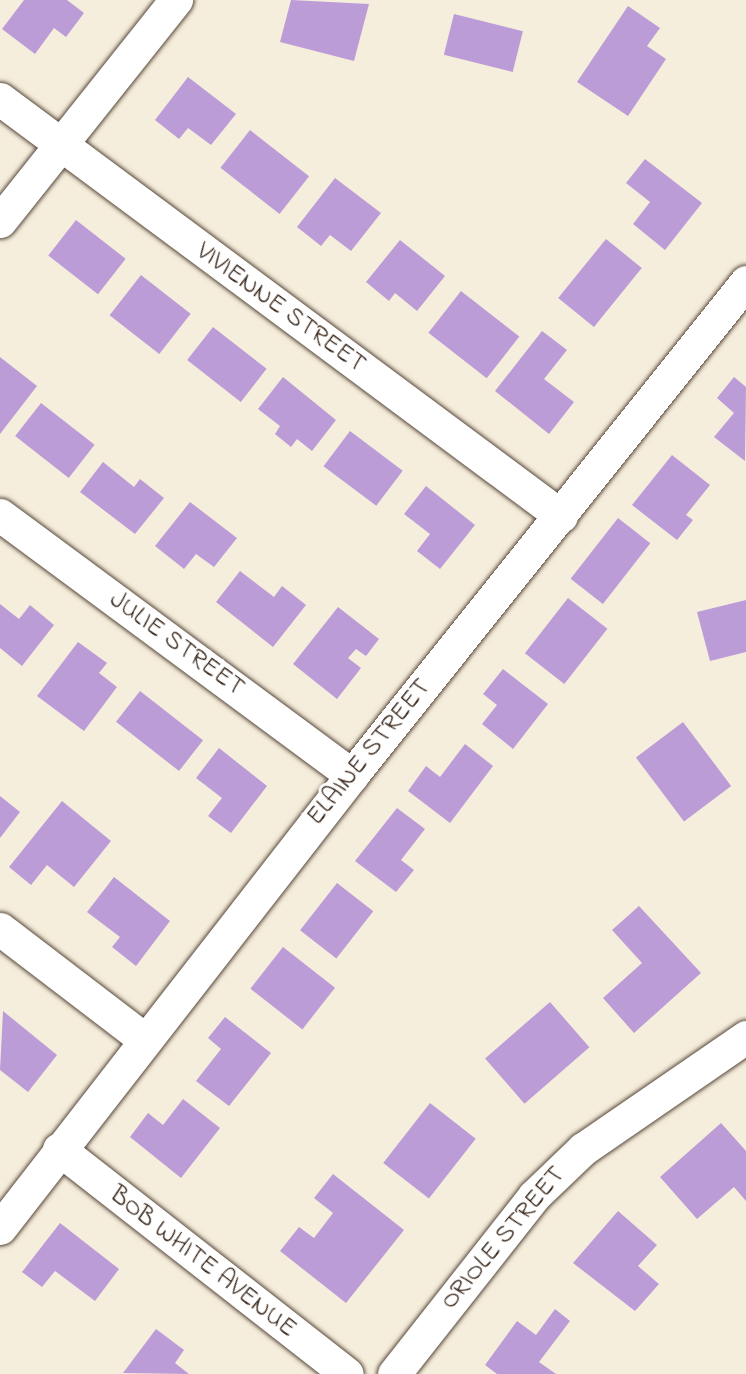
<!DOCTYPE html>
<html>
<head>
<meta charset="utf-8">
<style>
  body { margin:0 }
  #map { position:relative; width:746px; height:1374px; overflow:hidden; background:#f6eedc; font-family:"Indie Flower",sans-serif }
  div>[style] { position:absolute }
  .building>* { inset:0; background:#bc9cd7; transform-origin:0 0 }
  .roads { filter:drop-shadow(0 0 2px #57473a) drop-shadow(0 0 2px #57473a) }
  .minor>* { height:33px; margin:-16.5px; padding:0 16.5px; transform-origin:16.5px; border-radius:16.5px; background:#fff }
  span { translate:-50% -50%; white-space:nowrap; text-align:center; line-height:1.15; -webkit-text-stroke:6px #fff; paint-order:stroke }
  .street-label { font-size:26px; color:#3b2a1e }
</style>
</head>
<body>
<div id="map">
  <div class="building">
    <div style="clip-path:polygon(24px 0,67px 0,84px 13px,66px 37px,54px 28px,35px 54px,2px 29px)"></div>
    <div style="clip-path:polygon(291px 0,369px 4px,354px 61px,280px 42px)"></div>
    <div style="clip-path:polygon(628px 6px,660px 28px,647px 46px,666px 59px,628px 116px,577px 82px)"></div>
    <div style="left:454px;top:14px;width:71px;height:42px;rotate:14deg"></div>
    <div style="clip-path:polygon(188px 77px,236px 114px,211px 145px,188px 128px,179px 139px,155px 120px)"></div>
    <div style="left:250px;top:130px;width:75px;height:48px;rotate:38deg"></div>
    <div style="clip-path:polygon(645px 159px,702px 203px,665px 250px,633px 224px,650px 202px,626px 183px)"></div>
    <div style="clip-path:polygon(335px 178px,381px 213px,351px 251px,330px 235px,321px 246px,297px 227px)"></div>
    <div style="left:76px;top:220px;width:63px;height:45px;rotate:38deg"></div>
    <div style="left:606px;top:239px;width:46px;height:76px;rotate:39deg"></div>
    <div style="clip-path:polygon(400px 240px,445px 276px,417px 311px,395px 293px,389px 301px,366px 282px)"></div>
    <div style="left:141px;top:275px;width:63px;height:51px;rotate:38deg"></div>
    <div style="left:461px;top:291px;width:74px;height:53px;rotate:38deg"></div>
    <div style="left:213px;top:327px;width:68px;height:42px;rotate:38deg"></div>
    <div style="clip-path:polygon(542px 331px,567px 350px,544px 379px,574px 402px,549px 434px,495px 391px)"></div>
    <div style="clip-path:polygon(0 357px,37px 386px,0 434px)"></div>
    <div style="clip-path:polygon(283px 377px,336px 420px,312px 451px,297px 439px,291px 447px,275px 434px,280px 426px,258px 409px)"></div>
    <div style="clip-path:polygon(734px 377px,746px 387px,745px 461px,714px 437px,734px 413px,717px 398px)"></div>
    <div style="left:41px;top:403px;width:68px;height:42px;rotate:38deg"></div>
    <div style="left:350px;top:431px;width:66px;height:44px;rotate:37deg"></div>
    <div style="clip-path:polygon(672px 455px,710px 485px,686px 515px,693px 520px,677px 540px,632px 505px)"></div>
    <div style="clip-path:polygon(103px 462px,134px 487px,140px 479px,164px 498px,135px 534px,80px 492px)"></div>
    <div style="clip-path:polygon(426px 486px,475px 525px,440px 569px,417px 551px,430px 534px,404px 514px)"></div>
    <div style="clip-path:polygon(190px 502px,237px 538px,214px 567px,196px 554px,184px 569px,155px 546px)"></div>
    <div style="left:618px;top:518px;width:41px;height:77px;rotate:38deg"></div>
    <div style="clip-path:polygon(240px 571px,274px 597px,282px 586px,306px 605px,273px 647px,216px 602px)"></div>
    <div style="left:568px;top:598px;width:50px;height:70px;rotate:38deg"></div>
    <div style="clip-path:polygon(746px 600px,746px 652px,710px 661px,697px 612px)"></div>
    <div style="clip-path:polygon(0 604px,19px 619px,30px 605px,54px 625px,22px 666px,0 648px)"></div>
    <div style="clip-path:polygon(338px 607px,379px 639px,366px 656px,356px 649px,348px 658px,361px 668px,337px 699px,293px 664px)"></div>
    <div style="clip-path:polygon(78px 642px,107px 663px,99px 673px,117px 687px,84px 731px,37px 696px)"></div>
    <div style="clip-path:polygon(503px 669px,548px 704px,513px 749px,482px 724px,497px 705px,483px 694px)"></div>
    <div style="left:140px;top:691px;width:80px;height:39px;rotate:38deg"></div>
    <div style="left:683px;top:722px;width:80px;height:59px;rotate:53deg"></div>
    <div style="clip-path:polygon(465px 744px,493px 766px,450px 823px,408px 791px,426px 766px,440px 777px)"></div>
    <div style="clip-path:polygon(219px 748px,267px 786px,231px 833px,208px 816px,222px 798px,196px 778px)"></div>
    <div style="clip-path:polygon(0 796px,20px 812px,0 838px)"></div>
    <div style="clip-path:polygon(62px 801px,111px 841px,74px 887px,47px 865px,31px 885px,9px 867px)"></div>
    <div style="clip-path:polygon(397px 808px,425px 829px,401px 860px,414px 870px,396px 892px,355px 861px)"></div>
    <div style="clip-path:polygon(114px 877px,170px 921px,136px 966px,112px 947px,120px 937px,87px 912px)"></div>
    <div style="left:337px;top:883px;width:46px;height:60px;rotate:38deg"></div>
    <div style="clip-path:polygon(639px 906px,701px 973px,634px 1033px,603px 998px,642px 963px,612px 930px)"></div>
    <div style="left:283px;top:947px;width:66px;height:53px;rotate:38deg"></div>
    <div style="left:550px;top:1002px;width:60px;height:86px;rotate:49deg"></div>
    <div style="clip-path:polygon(3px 1011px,57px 1055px,28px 1092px,0 1070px)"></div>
    <div style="clip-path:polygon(225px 1017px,271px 1053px,229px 1106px,196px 1081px,221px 1049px,208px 1038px)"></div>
    <div style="clip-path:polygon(183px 1099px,220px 1128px,181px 1178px,130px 1137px,148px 1113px,163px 1125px)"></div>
    <div style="left:430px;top:1103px;width:58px;height:76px;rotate:38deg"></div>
    <div style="clip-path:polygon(721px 1123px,746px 1151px,746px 1201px,734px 1187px,697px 1219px,660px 1177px)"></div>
    <div style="clip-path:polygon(333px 1174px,404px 1230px,346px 1303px,280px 1251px,299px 1227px,314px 1238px,333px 1213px,314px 1198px)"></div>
    <div style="clip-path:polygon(618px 1211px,657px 1245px,638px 1266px,659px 1284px,635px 1311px,573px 1263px)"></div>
    <div style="clip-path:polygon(60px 1223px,119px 1269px,95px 1301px,55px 1271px,42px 1287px,22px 1272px)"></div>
    <div style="clip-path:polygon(555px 1309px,570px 1321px,539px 1362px,556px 1374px,497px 1374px,485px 1365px,517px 1321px,536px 1335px)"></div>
    <div style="clip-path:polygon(156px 1329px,184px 1350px,175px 1363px,189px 1374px,123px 1373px)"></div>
  </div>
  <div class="roads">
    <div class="minor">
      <div style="left:0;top:99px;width:699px;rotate:36.62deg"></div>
      <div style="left:0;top:221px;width:283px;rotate:-51.5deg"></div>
      <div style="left:0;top:515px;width:438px;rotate:36.5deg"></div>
      <div style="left:0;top:929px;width:183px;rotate:37.4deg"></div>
      <div style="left:59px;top:1149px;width:365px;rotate:38deg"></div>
      <div style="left:0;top:1228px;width:574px;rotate:-52.15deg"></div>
      <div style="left:352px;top:775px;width:631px;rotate:-51.37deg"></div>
      <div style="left:394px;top:1374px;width:226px;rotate:-51.8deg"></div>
      <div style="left:534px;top:1196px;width:68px;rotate:-43.8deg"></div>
      <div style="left:583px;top:1149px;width:198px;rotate:-34.5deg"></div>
    </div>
  </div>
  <div class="street-label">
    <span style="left:280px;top:309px;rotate:36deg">VIVIENNE STREET</span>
    <span style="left:176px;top:645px;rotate:36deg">JULIE STREET</span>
    <span style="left:370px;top:753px;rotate:-51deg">ELAINE STREET</span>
    <span style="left:504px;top:1239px;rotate:-50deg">ORIOLE STREET</span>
    <span style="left:202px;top:1263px;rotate:38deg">BOB WHITE AVENUE</span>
  </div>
</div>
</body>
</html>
